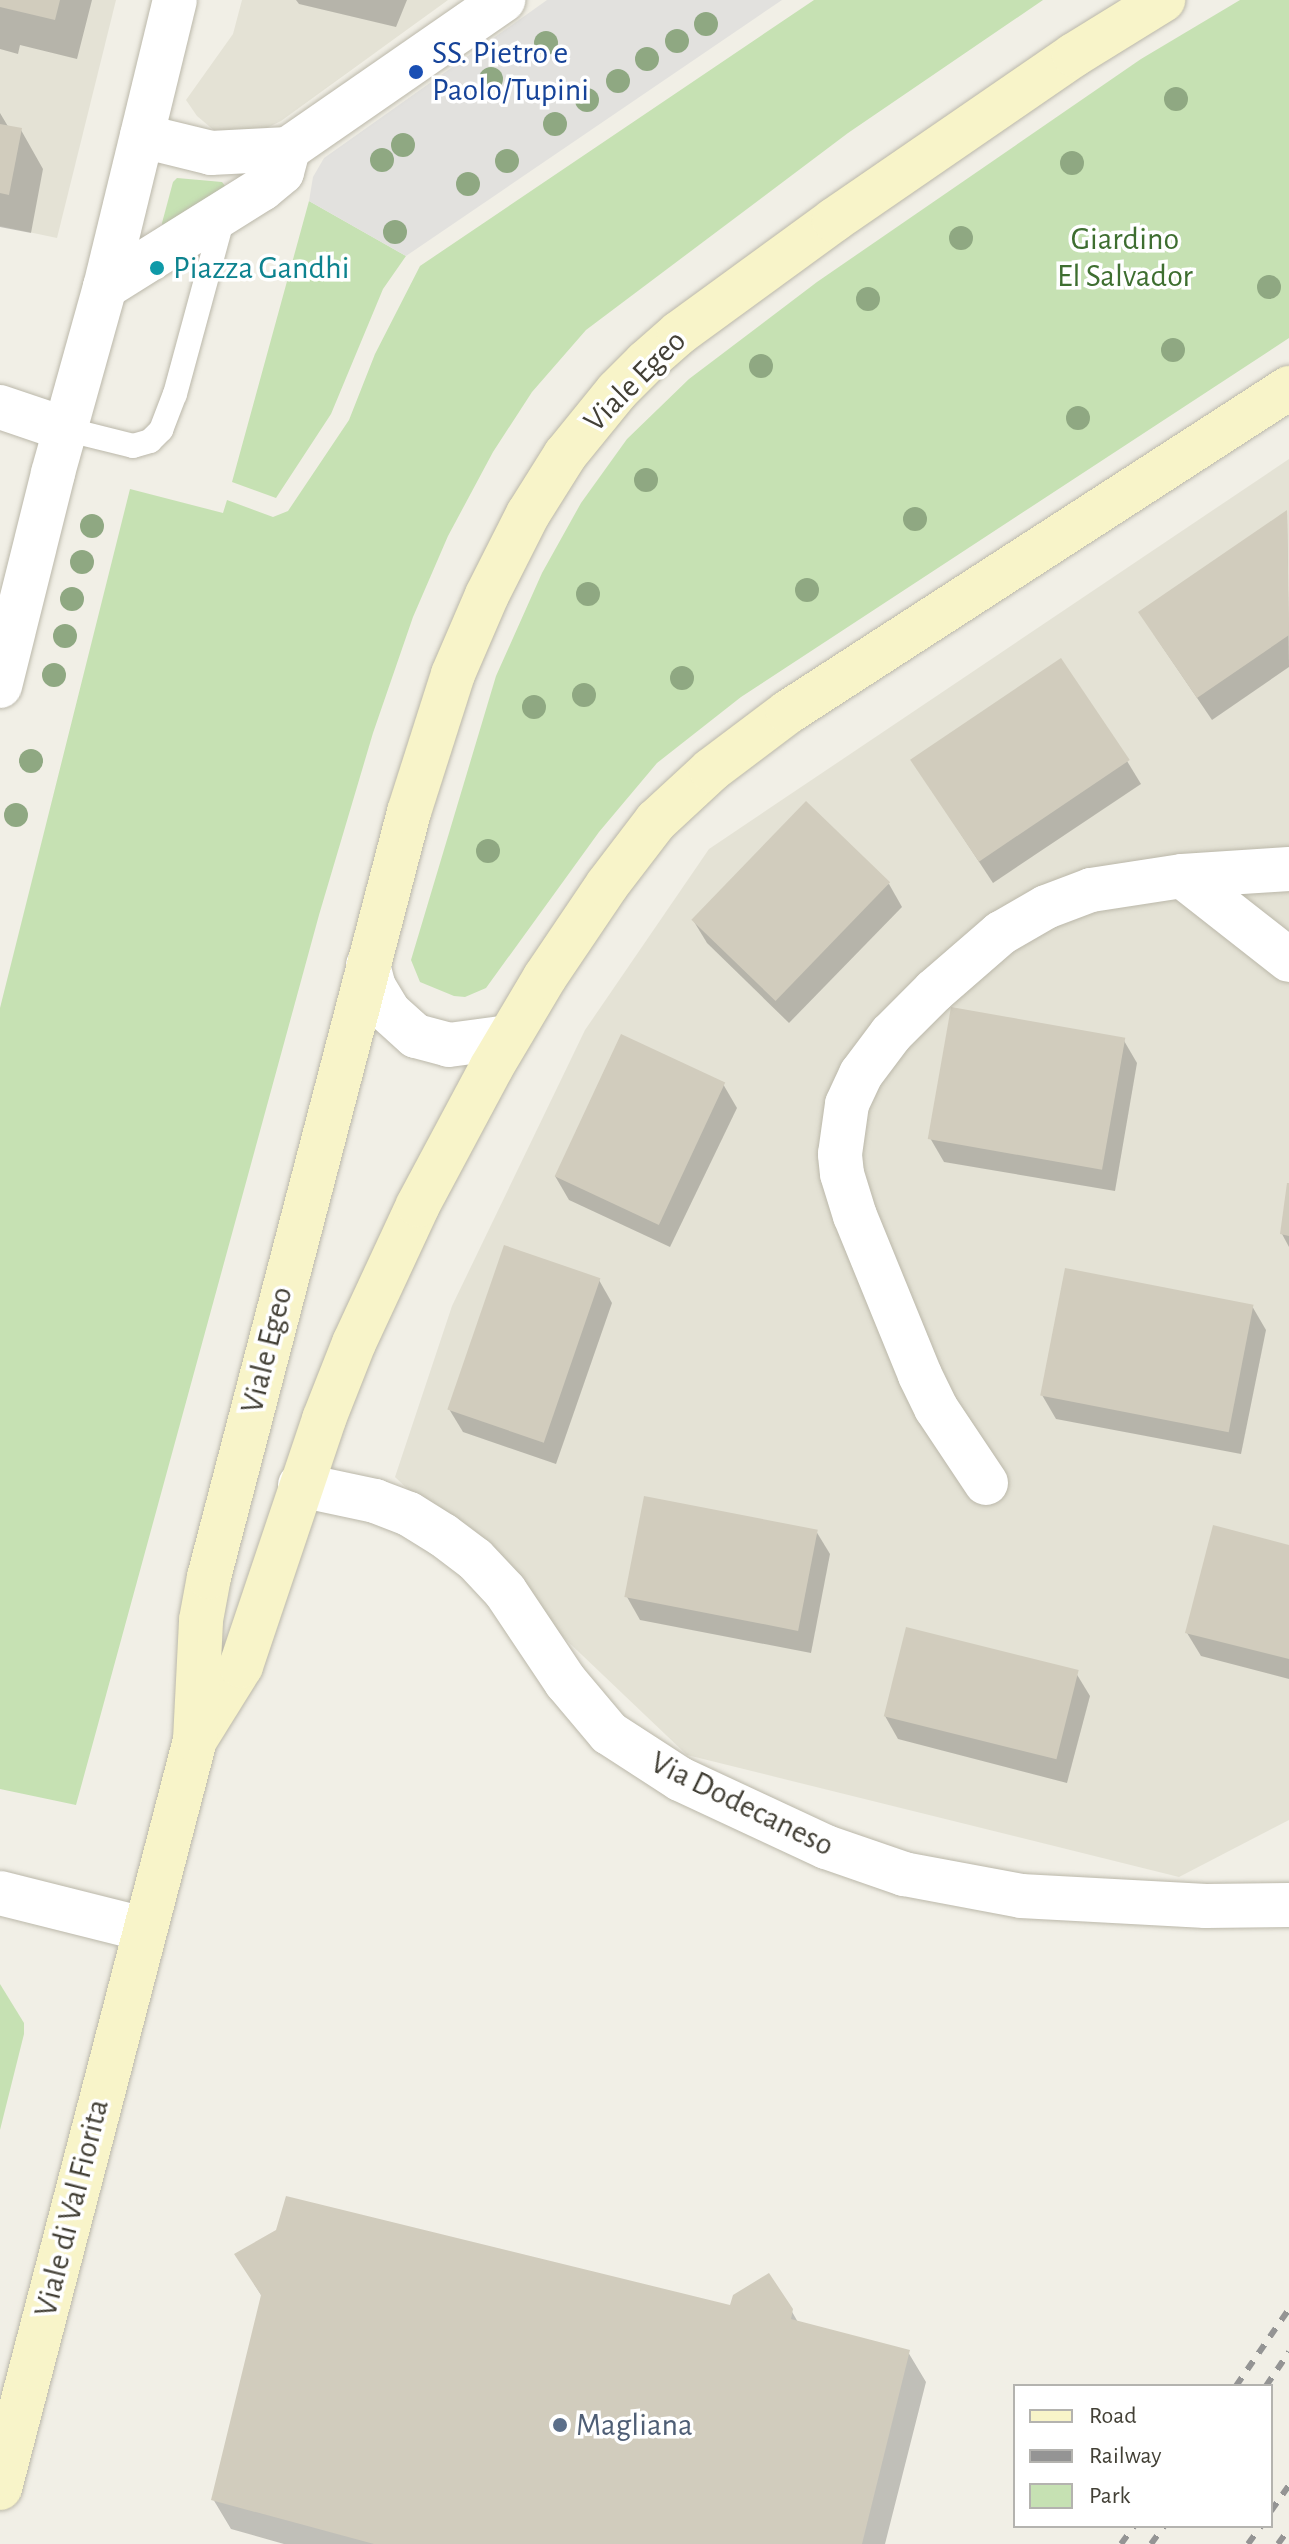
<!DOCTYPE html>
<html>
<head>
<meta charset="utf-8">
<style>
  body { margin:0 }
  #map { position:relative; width:1289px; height:2544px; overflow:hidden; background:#f1efe6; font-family:"Alegreya Sans",sans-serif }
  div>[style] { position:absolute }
  .residential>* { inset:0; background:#e4e2d5 }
  .green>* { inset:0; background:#c6e1b3 }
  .parking>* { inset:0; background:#e2e1de }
  .shadow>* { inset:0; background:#0003 }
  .building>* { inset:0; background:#d1ccbd; transform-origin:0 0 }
  .roads { filter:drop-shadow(0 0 2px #bbb8aa) drop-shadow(0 0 2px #bbb8aa) }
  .service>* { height:24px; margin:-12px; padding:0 12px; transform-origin:12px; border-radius:12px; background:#fff }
  .minor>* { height:44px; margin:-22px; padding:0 22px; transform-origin:22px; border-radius:22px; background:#fff }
  .tertiary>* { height:44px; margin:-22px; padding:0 22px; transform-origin:22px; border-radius:22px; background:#fff }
  .secondary>* { height:44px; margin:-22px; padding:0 22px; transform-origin:22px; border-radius:22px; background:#f8f4c9 }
  .rail>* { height:6px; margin-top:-3px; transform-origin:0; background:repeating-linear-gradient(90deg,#949494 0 10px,transparent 0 20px) }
  .trees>* { width:24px; height:24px; margin:-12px; border-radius:50%; background:#8fa882 }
  .dots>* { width:22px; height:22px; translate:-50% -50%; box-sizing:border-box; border:4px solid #fff; border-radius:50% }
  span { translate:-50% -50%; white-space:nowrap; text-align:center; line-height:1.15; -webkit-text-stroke:7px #fff; paint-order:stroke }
  .transit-label { font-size:32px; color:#164399 }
  .left { translate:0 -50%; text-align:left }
  .park-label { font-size:32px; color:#3e6e30 }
  .culture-label { font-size:32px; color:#0d838f }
  .street-label { font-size:32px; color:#434036 }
  .service-label { font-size:32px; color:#4e5e75 }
  .legend { position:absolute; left:1013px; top:2384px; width:260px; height:144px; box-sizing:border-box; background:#fff; border:2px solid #b4b3af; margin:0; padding:10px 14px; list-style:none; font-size:24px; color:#434036 }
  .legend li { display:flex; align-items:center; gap:16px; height:40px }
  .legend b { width:40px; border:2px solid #b4b3af }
</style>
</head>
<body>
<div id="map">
  <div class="residential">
    <div style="clip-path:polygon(0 0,116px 0,57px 238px,0 226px)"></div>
    <div style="clip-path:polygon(242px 0,448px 0,281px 121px,248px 137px,216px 132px,197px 116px,186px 100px,233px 34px)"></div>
    <div style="clip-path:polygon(1289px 459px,1289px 1820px,1179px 1877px,687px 1755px,395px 1477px,452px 1306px,585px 1030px,709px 849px)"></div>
  </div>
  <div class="green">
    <div style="clip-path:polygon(814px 0,1043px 0,848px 133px,586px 330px,532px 392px,493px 452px,448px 536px,413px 617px,373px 733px,319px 915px,76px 1805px,0 1789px,0 1008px,130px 489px,223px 513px,227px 500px,273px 517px,288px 511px,349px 420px,375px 354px,420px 266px)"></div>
    <div style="clip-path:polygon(1240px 0,1289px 0,1289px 338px,741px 697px,657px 763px,599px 832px,486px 988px,465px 997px,454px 996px,420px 982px,411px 960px,496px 676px,542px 573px,581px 503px,627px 439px,689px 379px,817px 282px,1141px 59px)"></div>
    <div style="clip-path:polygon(177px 178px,222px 182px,226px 187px,164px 229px,162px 223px,173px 182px)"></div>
    <div style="clip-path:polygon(309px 201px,406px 256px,383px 289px,331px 414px,276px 498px,232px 482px)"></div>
    <div style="clip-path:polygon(0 1984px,24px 2023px,24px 2034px,0 2130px)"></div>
  </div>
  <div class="parking">
    <div style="clip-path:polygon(547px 0,782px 0,406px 256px,309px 201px,313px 177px,324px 158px)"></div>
  </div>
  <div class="shadow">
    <div style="clip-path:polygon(0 0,92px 0,77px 59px,20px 45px,18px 54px,0 49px)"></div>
    <div style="clip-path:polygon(296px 0,407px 0,396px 27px,299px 4px)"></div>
    <div style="clip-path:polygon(0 113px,9px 128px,21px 130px,43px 169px,31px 233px,0 227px)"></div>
    <div style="clip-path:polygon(1287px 512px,1289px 667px,1212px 720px,1155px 636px)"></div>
    <div style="clip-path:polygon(912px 760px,1127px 761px,1141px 784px,993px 883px)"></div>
    <div style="clip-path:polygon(889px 884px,902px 907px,789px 1023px,707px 943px,693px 920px)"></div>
    <div style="clip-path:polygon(1123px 1039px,1137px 1063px,1115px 1191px,944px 1162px,930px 1138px)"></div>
    <div style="clip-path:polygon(723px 1084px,737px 1108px,670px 1247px,569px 1200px,555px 1176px)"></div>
    <div style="clip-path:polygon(1289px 1185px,1289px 1247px,1282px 1234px)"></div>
    <div style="clip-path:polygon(599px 1280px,612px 1303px,556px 1464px,463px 1432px,449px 1409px)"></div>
    <div style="clip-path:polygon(1252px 1306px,1266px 1330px,1241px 1454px,1056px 1419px,1042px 1395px)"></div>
    <div style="clip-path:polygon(816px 1531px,830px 1554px,811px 1653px,640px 1620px,627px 1597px)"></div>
    <div style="clip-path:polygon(1289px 1547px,1289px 1679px,1201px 1656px,1187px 1633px)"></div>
    <div style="clip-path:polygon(1076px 1673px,1090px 1696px,1067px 1783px,898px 1739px,885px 1716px)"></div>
    <div style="clip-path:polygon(254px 2284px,791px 2310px,799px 2324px,908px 2352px,926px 2382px,885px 2544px,284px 2544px,231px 2529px,213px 2499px,263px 2298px)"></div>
  </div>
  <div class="building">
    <div style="clip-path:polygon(0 0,60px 0,55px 20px,0 7px)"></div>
    <div style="clip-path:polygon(0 124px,22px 128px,9px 195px,0 193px)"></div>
    <div style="clip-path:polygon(1287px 510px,1289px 635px,1197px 698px,1138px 612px)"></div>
    <div style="left:1061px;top:658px;width:123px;height:182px;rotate:56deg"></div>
    <div style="left:806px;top:801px;width:117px;height:165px;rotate:44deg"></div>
    <div style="left:951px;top:1007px;width:177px;height:134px;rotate:10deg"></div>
    <div style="left:621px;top:1034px;width:115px;height:157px;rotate:25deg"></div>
    <div style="clip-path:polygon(1287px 1183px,1289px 1183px,1289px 1236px,1280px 1234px)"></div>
    <div style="left:504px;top:1245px;width:102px;height:174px;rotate:19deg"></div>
    <div style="left:1065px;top:1268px;width:192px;height:130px;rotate:11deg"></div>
    <div style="left:644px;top:1496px;width:177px;height:103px;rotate:11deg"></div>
    <div style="clip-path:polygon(1213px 1525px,1289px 1545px,1289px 1659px,1185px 1633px)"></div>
    <div style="left:906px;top:1627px;width:178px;height:92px;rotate:14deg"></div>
    <div style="clip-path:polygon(286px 2196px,730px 2305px,733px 2295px,769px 2273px,793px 2309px,791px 2319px,910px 2350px,862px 2544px,374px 2544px,211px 2500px,261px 2295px,234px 2254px,276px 2230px)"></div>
  </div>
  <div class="roads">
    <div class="service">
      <div style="left:65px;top:429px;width:70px;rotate:14deg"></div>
      <div style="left:133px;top:446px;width:18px;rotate:-16deg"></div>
      <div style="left:150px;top:441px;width:16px;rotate:-45deg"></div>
      <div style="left:161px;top:430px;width:39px;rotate:-69deg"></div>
      <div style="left:175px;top:394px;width:183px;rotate:-74.8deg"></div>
    </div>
    <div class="minor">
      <div style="left:142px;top:136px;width:71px;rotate:13.8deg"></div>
      <div style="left:211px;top:153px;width:77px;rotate:-3deg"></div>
      <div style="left:288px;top:149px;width:262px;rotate:-34.7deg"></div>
      <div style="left:105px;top:287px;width:185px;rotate:-32deg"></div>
      <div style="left:262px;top:189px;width:26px;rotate:-40deg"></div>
      <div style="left:282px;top:172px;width:24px;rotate:-75deg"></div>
      <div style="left:0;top:407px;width:69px;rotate:18.7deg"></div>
      <div style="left:1289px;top:869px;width:107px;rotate:176.3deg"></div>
      <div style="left:1182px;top:876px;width:136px;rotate:38.1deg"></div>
      <div style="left:368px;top:965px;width:23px;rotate:75deg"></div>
      <div style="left:374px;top:987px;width:29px;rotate:59deg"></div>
      <div style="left:389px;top:1012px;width:36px;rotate:42deg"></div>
      <div style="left:416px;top:1036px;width:34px;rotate:15deg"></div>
      <div style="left:449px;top:1045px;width:60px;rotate:-7.7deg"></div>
      <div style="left:986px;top:1483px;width:90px;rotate:-123.7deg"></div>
      <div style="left:936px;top:1408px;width:37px;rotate:-116deg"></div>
      <div style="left:920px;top:1375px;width:172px;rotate:-112.2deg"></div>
      <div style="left:855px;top:1216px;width:44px;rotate:-107.2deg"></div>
      <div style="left:842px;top:1174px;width:20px;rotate:-96deg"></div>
      <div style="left:840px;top:1154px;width:50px;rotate:-82deg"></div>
      <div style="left:847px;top:1104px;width:33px;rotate:-65deg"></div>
      <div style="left:861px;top:1074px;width:50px;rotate:-53.1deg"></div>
      <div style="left:891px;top:1034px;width:61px;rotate:-45deg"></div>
      <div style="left:934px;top:991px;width:89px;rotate:-40.9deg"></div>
      <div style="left:1001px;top:933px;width:52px;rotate:-30deg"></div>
      <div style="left:1046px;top:907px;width:48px;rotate:-20.7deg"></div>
      <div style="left:1091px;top:890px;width:92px;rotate:-8.7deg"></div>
      <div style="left:300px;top:1485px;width:77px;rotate:12deg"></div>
      <div style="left:375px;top:1501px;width:36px;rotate:21deg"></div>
      <div style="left:409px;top:1514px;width:40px;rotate:32deg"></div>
      <div style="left:443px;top:1535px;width:40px;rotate:37deg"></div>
      <div style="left:475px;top:1559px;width:44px;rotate:46.8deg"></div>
      <div style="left:505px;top:1591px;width:110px;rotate:56.2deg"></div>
      <div style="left:566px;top:1682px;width:67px;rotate:49.9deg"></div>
      <div style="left:609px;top:1733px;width:85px;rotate:32.9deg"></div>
      <div style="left:680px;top:1779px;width:161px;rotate:25deg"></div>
      <div style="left:826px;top:1847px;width:83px;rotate:19.1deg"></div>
      <div style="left:904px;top:1874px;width:119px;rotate:10.6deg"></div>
      <div style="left:1021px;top:1896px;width:185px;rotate:3.1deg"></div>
      <div style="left:1206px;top:1906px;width:83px;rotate:-0.7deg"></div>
    </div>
    <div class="tertiary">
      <div style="left:0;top:686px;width:219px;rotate:-76deg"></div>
      <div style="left:53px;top:473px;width:193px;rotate:-74.4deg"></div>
      <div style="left:105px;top:287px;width:295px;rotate:-76.3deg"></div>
      <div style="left:0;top:1893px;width:147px;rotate:14.1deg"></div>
    </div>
    <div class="secondary">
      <div style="left:195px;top:1740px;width:87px;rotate:-58.1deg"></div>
      <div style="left:241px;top:1666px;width:261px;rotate:-71.4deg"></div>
      <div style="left:324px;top:1419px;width:82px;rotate:-68.5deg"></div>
      <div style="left:354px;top:1343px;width:152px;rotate:-65.1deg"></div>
      <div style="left:418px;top:1205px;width:155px;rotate:-61.9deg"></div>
      <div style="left:491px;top:1068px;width:106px;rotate:-59.3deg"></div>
      <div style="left:545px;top:977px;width:111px;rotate:-56deg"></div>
      <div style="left:607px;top:885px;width:81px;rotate:-52.6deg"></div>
      <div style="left:656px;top:821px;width:75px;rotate:-42.8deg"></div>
      <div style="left:711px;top:770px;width:96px;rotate:-37deg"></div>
      <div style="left:788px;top:712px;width:597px;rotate:-32.89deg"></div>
      <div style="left:0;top:2488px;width:773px;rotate:-75.39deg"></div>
      <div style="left:195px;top:1740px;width:120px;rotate:-87.1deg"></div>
      <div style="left:201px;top:1620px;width:44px;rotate:-79.5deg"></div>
      <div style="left:209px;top:1577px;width:791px;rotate:-75.35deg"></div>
      <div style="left:409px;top:812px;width:145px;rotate:-72.3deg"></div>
      <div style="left:453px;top:674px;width:86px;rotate:-66.7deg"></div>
      <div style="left:487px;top:595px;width:91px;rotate:-63.2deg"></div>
      <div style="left:528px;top:514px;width:70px;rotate:-57.9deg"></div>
      <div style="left:565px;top:455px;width:82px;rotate:-50.9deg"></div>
      <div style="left:617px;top:391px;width:41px;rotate:-45deg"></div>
      <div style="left:646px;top:362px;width:44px;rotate:-41.3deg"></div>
      <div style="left:679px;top:333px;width:192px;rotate:-36.1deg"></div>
      <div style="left:834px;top:220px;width:291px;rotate:-34.5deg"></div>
      <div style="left:1074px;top:55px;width:105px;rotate:-31.7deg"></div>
    </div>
  </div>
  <div class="rail">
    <div style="left:1236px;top:2386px;width:93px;rotate:-55.5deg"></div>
    <div style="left:1266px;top:2386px;width:41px;rotate:-55.9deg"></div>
    <div style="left:1271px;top:2511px;width:32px;rotate:-55deg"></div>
    <div style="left:1121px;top:2544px;width:22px;rotate:-54deg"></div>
    <div style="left:1151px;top:2544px;width:22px;rotate:-54deg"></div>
    <div style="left:1248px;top:2544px;width:22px;rotate:-54deg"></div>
    <div style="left:1278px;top:2544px;width:19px;rotate:-54deg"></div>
  </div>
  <div class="trees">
    <div style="left:706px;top:24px"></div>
    <div style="left:677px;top:41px"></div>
    <div style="left:546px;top:43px"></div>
    <div style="left:647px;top:59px"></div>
    <div style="left:491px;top:79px"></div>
    <div style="left:618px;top:81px"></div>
    <div style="left:1176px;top:99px"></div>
    <div style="left:587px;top:100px"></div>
    <div style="left:555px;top:124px"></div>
    <div style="left:403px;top:145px"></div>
    <div style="left:382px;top:160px"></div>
    <div style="left:507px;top:161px"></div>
    <div style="left:1072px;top:163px"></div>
    <div style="left:468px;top:184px"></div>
    <div style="left:395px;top:232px"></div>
    <div style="left:961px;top:238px"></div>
    <div style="left:1269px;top:287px"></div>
    <div style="left:868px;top:299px"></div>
    <div style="left:1173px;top:350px"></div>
    <div style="left:761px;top:366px"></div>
    <div style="left:1078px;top:418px"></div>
    <div style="left:646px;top:480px"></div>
    <div style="left:915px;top:519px"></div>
    <div style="left:92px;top:526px"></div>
    <div style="left:82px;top:562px"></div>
    <div style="left:807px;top:590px"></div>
    <div style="left:588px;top:594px"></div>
    <div style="left:72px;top:599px"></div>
    <div style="left:65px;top:636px"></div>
    <div style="left:54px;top:675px"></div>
    <div style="left:682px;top:678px"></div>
    <div style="left:584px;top:695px"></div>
    <div style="left:534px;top:707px"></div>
    <div style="left:31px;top:761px"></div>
    <div style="left:16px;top:815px"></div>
    <div style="left:488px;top:851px"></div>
  </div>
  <div class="dots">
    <div style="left:416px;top:72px;background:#1a4fb4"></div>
    <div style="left:157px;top:268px;background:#0f9aa8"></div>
    <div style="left:560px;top:2425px;background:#5c6f8a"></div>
  </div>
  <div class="transit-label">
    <span class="left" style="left:432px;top:72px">SS. Pietro e<br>Paolo/Tupini</span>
  </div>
  <div class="park-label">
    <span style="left:1125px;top:258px">Giardino<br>El Salvador</span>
  </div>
  <div class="culture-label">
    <span class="left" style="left:173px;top:268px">Piazza Gandhi</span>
  </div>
  <div class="street-label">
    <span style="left:635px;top:381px;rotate:-45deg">Viale Egeo</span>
    <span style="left:267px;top:1350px;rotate:-76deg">Viale Egeo</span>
    <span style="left:742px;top:1804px;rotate:26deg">Via Dodecaneso</span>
    <span style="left:72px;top:2208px;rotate:-76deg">Viale di Val Fiorita</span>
  </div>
  <div class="service-label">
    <span class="left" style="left:576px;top:2425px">Magliana</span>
  </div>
  <ul class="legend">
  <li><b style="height:10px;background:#f8f4c9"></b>Road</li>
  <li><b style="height:10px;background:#949494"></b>Railway</li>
  <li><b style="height:22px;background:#c6e1b3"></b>Park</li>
  </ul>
</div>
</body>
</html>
